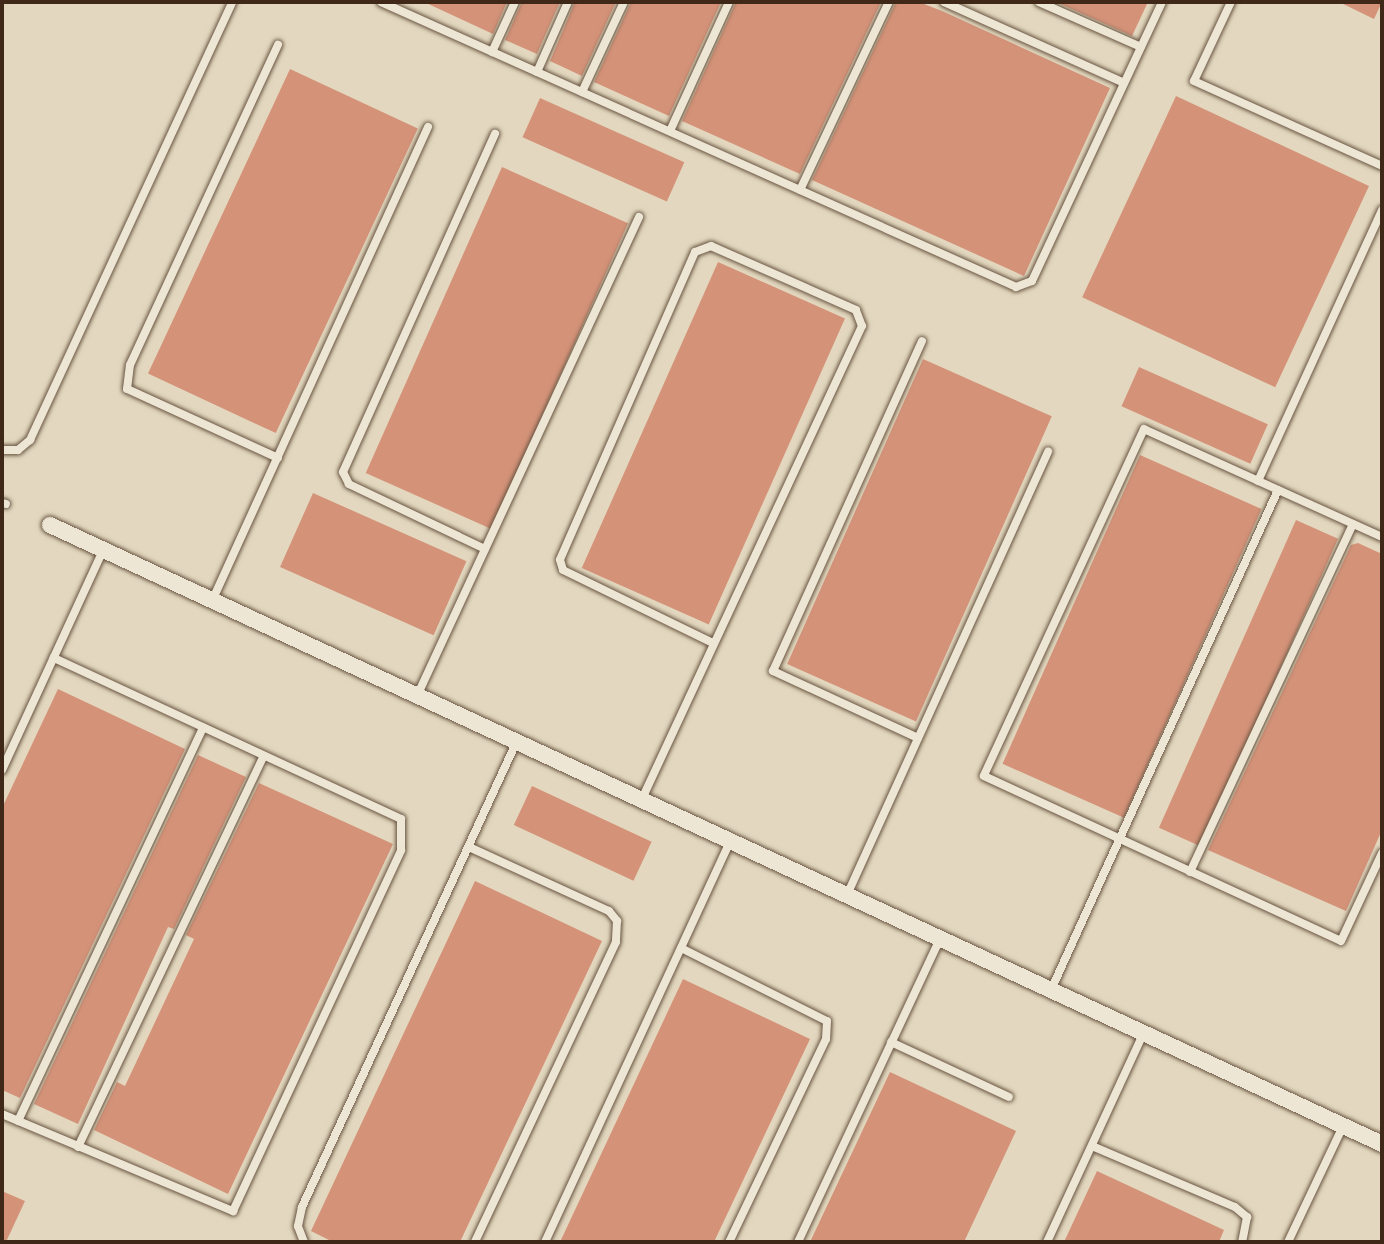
<!DOCTYPE html>
<html>
<head>
<meta charset="utf-8">
<style>
  body { margin:0 }
  #map { position:relative; width:1384px; height:1244px; overflow:hidden; background:#e3d8bf; font-family:"Libre Caslon Text",serif }
  div>[style] { position:absolute }
  .building>* { inset:0; background:#d49379; transform-origin:0 0 }
  .roads { filter:drop-shadow(0 0 2px #685441) drop-shadow(0 0 2px #685441) }
  .lane>* { height:8px; margin:-4px; padding:0 4px; transform-origin:4px; border-radius:4px; background:#ede6d5 }
  .street>* { height:16px; margin:-8px; padding:0 8px; transform-origin:8px; border-radius:8px; background:#ede6d5 }
  span { translate:-50% -50%; white-space:nowrap; text-align:center; line-height:1.15; -webkit-text-stroke:8px #ede6d5; paint-order:stroke }
  .frame { position:absolute; inset:0; border:4px solid #3f2817; pointer-events:none }
</style>
</head>
<body>
<div id="map">
  <div class="building">
    <div style="clip-path:polygon(424px 2px,507px 2px,493px 34px)"></div>
    <div style="clip-path:polygon(522px 2px,560px 2px,537px 54px,505px 40px)"></div>
    <div style="clip-path:polygon(575px 2px,616px 2px,582px 76px,550px 61px)"></div>
    <div style="clip-path:polygon(631px 2px,721px 2px,669px 116px,594px 82px)"></div>
    <div style="clip-path:polygon(736px 2px,881px 2px,800px 174px,682px 121px)"></div>
    <div style="clip-path:polygon(896px 2px,919px 2px,942px 11px,1110px 88px,1024px 276px,812px 180px)"></div>
    <div style="clip-path:polygon(1056px 2px,1148px 2px,1132px 36px)"></div>
    <div style="clip-path:polygon(1339px 2px,1382px 2px,1374px 19px)"></div>
    <div style="left:290px;top:69px;width:141px;height:336px;rotate:25deg"></div>
    <div style="left:1176px;top:96px;width:213px;height:222px;rotate:25deg"></div>
    <div style="left:540px;top:98px;width:158px;height:43px;rotate:24deg"></div>
    <div style="left:502px;top:167px;width:138px;height:335px;rotate:24deg"></div>
    <div style="left:718px;top:262px;width:139px;height:335px;rotate:24deg"></div>
    <div style="left:923px;top:359px;width:141px;height:334px;rotate:24deg"></div>
    <div style="left:1139px;top:367px;width:141px;height:43px;rotate:24deg"></div>
    <div style="left:1140px;top:455px;width:133px;height:338px;rotate:24deg"></div>
    <div style="left:313px;top:493px;width:168px;height:81px;rotate:24deg"></div>
    <div style="left:1296px;top:520px;width:46px;height:337px;rotate:24deg"></div>
    <div style="clip-path:polygon(1358px 543px,1382px 554px,1382px 830px,1346px 911px,1208px 850px,1351px 545px)"></div>
    <div style="clip-path:polygon(58px 689px,185px 749px,20px 1098px,2px 1090px,2px 808px)"></div>
    <div style="clip-path:polygon(198px 755px,246px 777px,174px 929px,168px 927px,78px 1124px,34px 1104px)"></div>
    <div style="clip-path:polygon(259px 783px,393px 844px,228px 1194px,94px 1130px,117px 1082px,125px 1086px,194px 939px,186px 935px)"></div>
    <div style="left:532px;top:786px;width:132px;height:43px;rotate:25deg"></div>
    <div style="clip-path:polygon(475px 881px,602px 941px,460px 1242px,333px 1242px,311px 1231px)"></div>
    <div style="clip-path:polygon(683px 979px,810px 1039px,714px 1242px,560px 1242px)"></div>
    <div style="clip-path:polygon(890px 1072px,1016px 1131px,964px 1242px,810px 1242px)"></div>
    <div style="clip-path:polygon(1097px 1171px,1224px 1230px,1219px 1242px,1064px 1242px)"></div>
    <div style="clip-path:polygon(2px 1191px,25px 1201px,6px 1242px,2px 1242px)"></div>
  </div>
  <div class="roads">
    <div class="lane">
      <div style="left:381px;top:2px;width:696px;rotate:24.17deg"></div>
      <div style="left:1016px;top:287px;width:17px;rotate:-21deg"></div>
      <div style="left:1032px;top:281px;width:308px;rotate:-65deg"></div>
      <div style="left:944px;top:2px;width:197px;rotate:24.2deg"></div>
      <div style="left:1039px;top:2px;width:111px;rotate:23.8deg"></div>
      <div style="left:1231px;top:2px;width:87px;rotate:115.1deg"></div>
      <div style="left:1194px;top:81px;width:206px;rotate:24.3deg"></div>
      <div style="left:492px;top:52px;width:55px;rotate:-65.3deg"></div>
      <div style="left:537px;top:72px;width:77px;rotate:-66.1deg"></div>
      <div style="left:582px;top:92px;width:99px;rotate:-65deg"></div>
      <div style="left:670px;top:131px;width:142px;rotate:-65.4deg"></div>
      <div style="left:800px;top:190px;width:208px;rotate:-64.7deg"></div>
      <div style="left:2px;top:450px;width:16px"></div>
      <div style="left:18px;top:450px;width:16px;rotate:-40deg"></div>
      <div style="left:30px;top:440px;width:482px;rotate:-65.2deg"></div>
      <div style="left:278px;top:458px;width:166px;rotate:-155.4deg"></div>
      <div style="left:127px;top:389px;width:24px;rotate:-83deg"></div>
      <div style="left:130px;top:365px;width:353px;rotate:-65.2deg"></div>
      <div style="left:1258px;top:481px;width:298px;rotate:-65.4deg"></div>
      <div style="left:2px;top:503px;width:4px;rotate:14deg"></div>
      <div style="left:1382px;top:537px;width:261px;rotate:-155.6deg"></div>
      <div style="left:1144px;top:429px;width:382px;rotate:114.8deg"></div>
      <div style="left:984px;top:776px;width:393px;rotate:24.8deg"></div>
      <div style="left:1341px;top:941px;width:97px;rotate:-65deg"></div>
      <div style="left:485px;top:549px;width:151px;rotate:-154.5deg"></div>
      <div style="left:349px;top:484px;width:13px;rotate:-117deg"></div>
      <div style="left:343px;top:472px;width:371px;rotate:-65.8deg"></div>
      <div style="left:212px;top:601px;width:521px;rotate:-65.5deg"></div>
      <div style="left:417px;top:696px;width:528px;rotate:-65.13deg"></div>
      <div style="left:918px;top:738px;width:160px;rotate:-155.2deg"></div>
      <div style="left:773px;top:671px;width:362px;rotate:-65.7deg"></div>
      <div style="left:2px;top:770px;width:242px;rotate:-65.3deg"></div>
      <div style="left:641px;top:801px;width:524px;rotate:-65.05deg"></div>
      <div style="left:862px;top:326px;width:17px;rotate:-111deg"></div>
      <div style="left:856px;top:310px;width:158px;rotate:-156.2deg"></div>
      <div style="left:711px;top:246px;width:17px;rotate:159deg"></div>
      <div style="left:695px;top:252px;width:336px;rotate:113.7deg"></div>
      <div style="left:560px;top:560px;width:10px;rotate:73deg"></div>
      <div style="left:563px;top:570px;width:167px;rotate:26deg"></div>
      <div style="left:469px;top:847px;width:154px;rotate:24.6deg"></div>
      <div style="left:609px;top:911px;width:13px;rotate:51deg"></div>
      <div style="left:617px;top:921px;width:21px;rotate:93deg"></div>
      <div style="left:616px;top:942px;width:331px;rotate:115.2deg"></div>
      <div style="left:1190px;top:872px;width:384px;rotate:-64.9deg"></div>
      <div style="left:847px;top:895px;width:487px;rotate:-65.6deg"></div>
      <div style="left:681px;top:948px;width:163px;rotate:26.6deg"></div>
      <div style="left:827px;top:1021px;width:18px;rotate:93deg"></div>
      <div style="left:826px;top:1039px;width:225px;rotate:115.5deg"></div>
      <div style="left:1051px;top:990px;width:549px;rotate:-65.58deg"></div>
      <div style="left:891px;top:1042px;width:130px;rotate:25deg"></div>
      <div style="left:2px;top:1114px;width:251px;rotate:22.8deg"></div>
      <div style="left:233px;top:1211px;width:398px;rotate:-65deg"></div>
      <div style="left:401px;top:850px;width:31px;rotate:-90deg"></div>
      <div style="left:401px;top:819px;width:383px;rotate:-155.1deg"></div>
      <div style="left:18px;top:1121px;width:435px;rotate:-64.8deg"></div>
      <div style="left:1092px;top:1146px;width:155px;rotate:23.1deg"></div>
      <div style="left:1235px;top:1207px;width:16px;rotate:40deg"></div>
      <div style="left:1247px;top:1217px;width:25px;rotate:101deg"></div>
      <div style="left:78px;top:1147px;width:433px;rotate:-64.6deg"></div>
      <div style="left:304px;top:1242px;width:17px;rotate:-111deg"></div>
      <div style="left:298px;top:1226px;width:19px;rotate:-78deg"></div>
      <div style="left:302px;top:1207px;width:511px;rotate:-65.24deg"></div>
      <div style="left:545px;top:1242px;width:441px;rotate:-65.2deg"></div>
      <div style="left:798px;top:1242px;width:335px;rotate:-64.9deg"></div>
      <div style="left:1047px;top:1242px;width:229px;rotate:-65.2deg"></div>
      <div style="left:1288px;top:1242px;width:128px;rotate:-64.6deg"></div>
    </div>
    <div class="street">
      <div style="left:50px;top:525px;width:1469px;rotate:24.92deg"></div>
    </div>
  </div>
  <div class="frame"></div>
</div>
</body>
</html>
